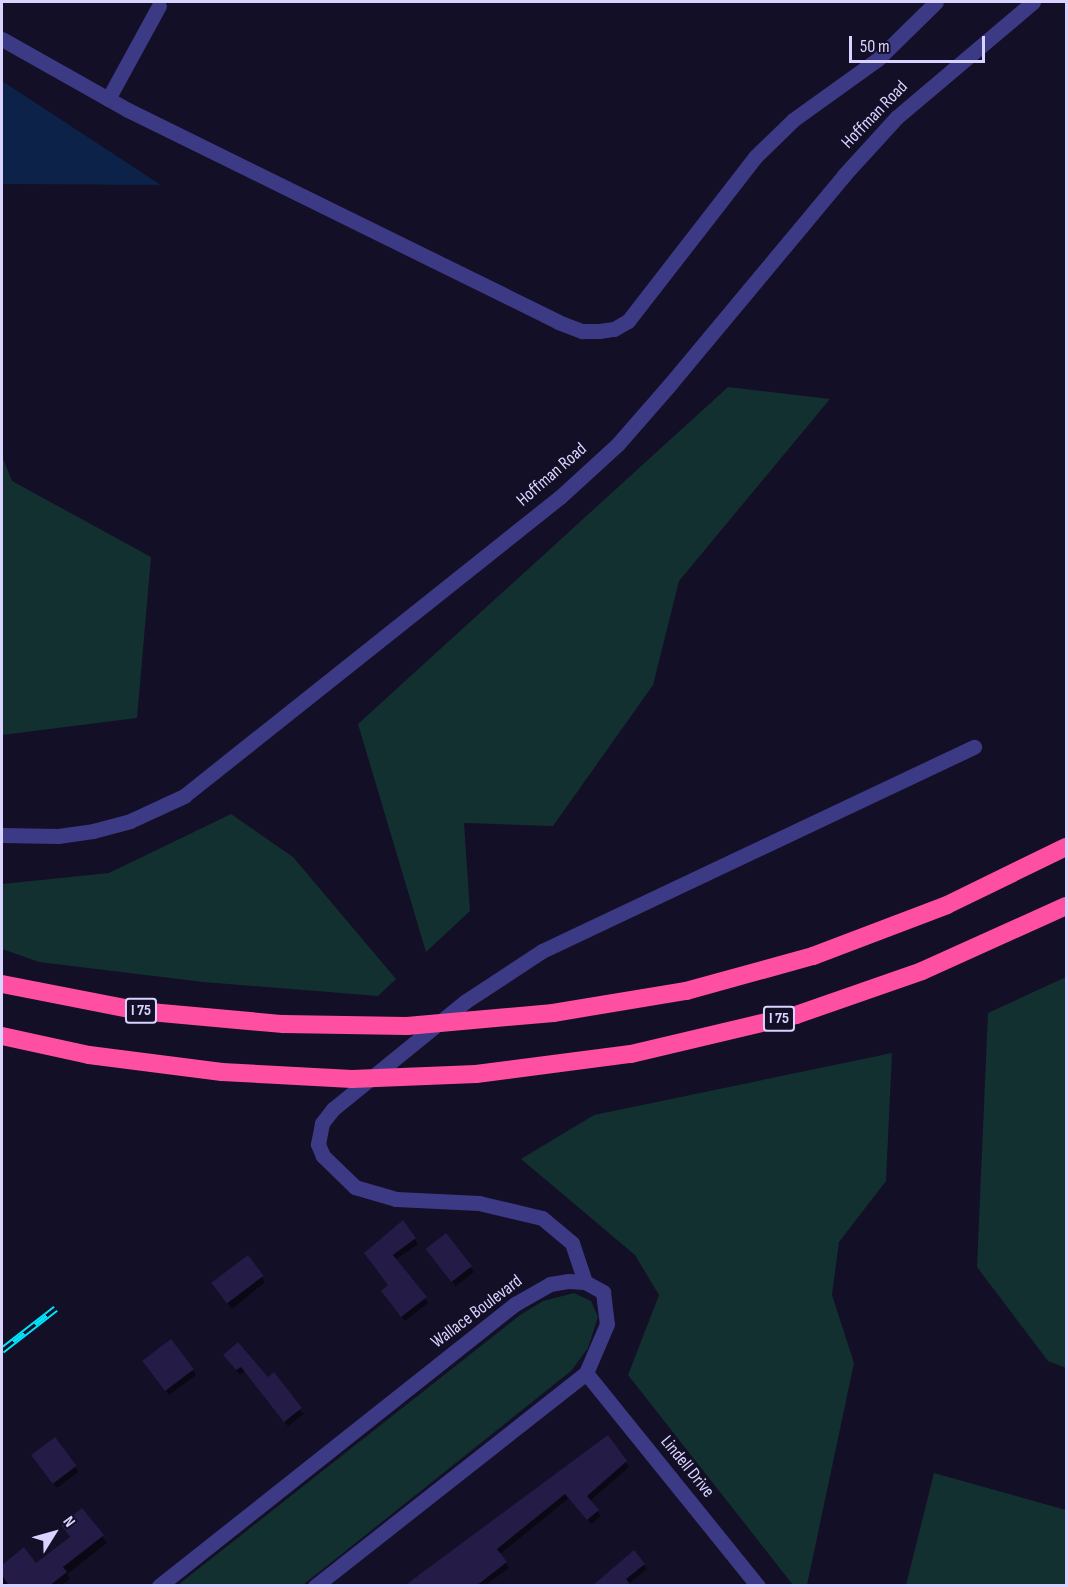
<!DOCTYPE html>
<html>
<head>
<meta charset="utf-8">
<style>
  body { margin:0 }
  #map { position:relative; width:1068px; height:1587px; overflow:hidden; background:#130f26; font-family:"Sofia Sans Condensed",sans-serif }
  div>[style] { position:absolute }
  .green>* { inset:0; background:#12302f }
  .water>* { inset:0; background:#0c2248 }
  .shadow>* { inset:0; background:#0007 }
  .building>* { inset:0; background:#241b47; transform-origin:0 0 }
  .minor>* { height:15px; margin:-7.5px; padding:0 7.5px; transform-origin:7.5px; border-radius:7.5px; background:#3d3a85 }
  .highway>* { height:18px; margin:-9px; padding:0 9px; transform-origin:9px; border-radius:9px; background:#ff4fa3 }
  .rail>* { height:7px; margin-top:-3.5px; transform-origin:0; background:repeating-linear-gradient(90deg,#130f26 0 14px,#00e5ff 0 28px); box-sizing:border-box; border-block:2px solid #00e5ff }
  .highway-bridge>* { height:18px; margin:-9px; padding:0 9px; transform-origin:9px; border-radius:9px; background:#ff4fa3 }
  span { translate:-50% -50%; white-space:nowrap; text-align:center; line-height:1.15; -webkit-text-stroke:4.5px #130f26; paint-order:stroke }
  .shield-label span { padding:2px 4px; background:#130f26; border:2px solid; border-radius:4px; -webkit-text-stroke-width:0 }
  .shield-label { font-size:16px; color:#d9d4ff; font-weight:700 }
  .street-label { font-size:18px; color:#d9d4ff }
  .frame { position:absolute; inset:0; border:3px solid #d9d4ff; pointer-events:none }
  .north { position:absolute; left:24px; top:1503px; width:60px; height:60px; -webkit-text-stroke:4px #130f26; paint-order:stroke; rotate:53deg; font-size:16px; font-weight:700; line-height:24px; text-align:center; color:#d9d4ff }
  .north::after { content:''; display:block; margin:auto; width:21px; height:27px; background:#d9d4ff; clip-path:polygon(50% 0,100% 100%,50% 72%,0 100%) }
  .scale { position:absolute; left:849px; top:36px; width:136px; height:27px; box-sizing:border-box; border:3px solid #d9d4ff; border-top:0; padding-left:8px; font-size:18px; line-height:21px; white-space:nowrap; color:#d9d4ff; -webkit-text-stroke:4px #130f26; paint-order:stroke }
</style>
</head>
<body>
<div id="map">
  <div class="green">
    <div style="clip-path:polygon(728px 387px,830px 399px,679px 581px,653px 685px,553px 826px,464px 823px,470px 911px,426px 952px,358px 724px)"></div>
    <div style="clip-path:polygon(2px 456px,12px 481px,151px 557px,137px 718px,2px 735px)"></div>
    <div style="clip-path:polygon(231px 814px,293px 857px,396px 979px,378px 996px,203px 982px,39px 962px,2px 949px,2px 884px,109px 873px)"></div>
    <div style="clip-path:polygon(1066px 977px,1066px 1368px,1048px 1361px,977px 1267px,988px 1013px)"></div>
    <div style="clip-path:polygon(892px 1053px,886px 1181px,839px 1242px,832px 1295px,854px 1363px,807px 1585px,793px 1585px,628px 1375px,659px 1295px,635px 1255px,521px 1159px,594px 1115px)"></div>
    <div style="clip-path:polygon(574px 1293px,591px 1301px,598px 1317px,588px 1348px,571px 1371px,303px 1585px,178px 1585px,520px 1315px,543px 1301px)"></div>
    <div style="clip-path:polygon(934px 1473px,1066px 1510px,1066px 1585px,906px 1585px)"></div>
  </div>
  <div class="water">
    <div style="clip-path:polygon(2px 81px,161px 185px,2px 184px)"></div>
  </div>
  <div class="shadow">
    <div style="clip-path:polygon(403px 1223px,418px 1244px,395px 1260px,428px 1303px,405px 1321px,385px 1297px,390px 1286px,368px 1258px)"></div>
    <div style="clip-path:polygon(431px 1255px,470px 1267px,474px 1272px,456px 1286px)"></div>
    <div style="clip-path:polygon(262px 1277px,265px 1282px,232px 1309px,217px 1290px)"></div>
    <div style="clip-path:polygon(228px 1360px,268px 1379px,304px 1414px,288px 1426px,245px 1371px,240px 1375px)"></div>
    <div style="clip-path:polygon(147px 1367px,193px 1370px,196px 1375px,169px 1395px)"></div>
    <div style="clip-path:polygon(36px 1461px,75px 1467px,78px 1472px,57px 1488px)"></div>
    <div style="clip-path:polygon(626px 1462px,629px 1467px,590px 1501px,601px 1516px,591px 1524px,569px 1498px,500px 1554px,509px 1568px,484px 1586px,403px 1586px,484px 1532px)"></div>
    <div style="clip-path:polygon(82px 1510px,107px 1543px,67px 1574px,70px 1579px,61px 1586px,2px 1586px,2px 1567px,24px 1550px,36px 1565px,71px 1538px)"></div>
    <div style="clip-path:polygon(644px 1565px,647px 1569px,628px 1584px,604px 1586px)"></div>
  </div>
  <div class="building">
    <div style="clip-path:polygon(403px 1220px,416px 1238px,393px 1255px,427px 1297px,401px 1317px,381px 1291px,388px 1285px,364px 1253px)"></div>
    <div style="left:446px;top:1233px;width:42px;height:26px;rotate:52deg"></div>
    <div style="left:248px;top:1255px;width:26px;height:46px;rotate:53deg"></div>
    <div style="left:171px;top:1339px;width:38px;height:36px;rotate:53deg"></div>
    <div style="clip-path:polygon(238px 1342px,268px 1377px,274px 1372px,302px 1408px,284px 1422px,241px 1367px,236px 1370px,223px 1355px)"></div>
    <div style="clip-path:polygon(608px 1435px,627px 1461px,587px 1496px,599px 1510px,587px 1520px,565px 1494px,497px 1549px,507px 1562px,476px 1586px,404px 1586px)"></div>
    <div style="left:55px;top:1437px;width:36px;height:30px;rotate:53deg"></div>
    <div style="clip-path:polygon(82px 1508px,104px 1535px,63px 1567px,67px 1572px,49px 1586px,9px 1586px,2px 1575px,2px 1565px,24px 1547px,36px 1563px,70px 1537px,61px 1525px)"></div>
    <div style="clip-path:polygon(634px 1550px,645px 1564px,626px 1579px,631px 1586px,592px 1586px)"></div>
  </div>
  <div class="minor">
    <div style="left:2px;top:39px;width:145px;rotate:29.4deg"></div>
    <div style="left:128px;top:110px;width:479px;rotate:26.2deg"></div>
    <div style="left:558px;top:322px;width:26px;rotate:21deg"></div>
    <div style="left:582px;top:331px;width:17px"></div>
    <div style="left:599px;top:331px;width:15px;rotate:-8deg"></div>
    <div style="left:614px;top:329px;width:16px;rotate:-30deg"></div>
    <div style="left:628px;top:321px;width:207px;rotate:-52.2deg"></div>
    <div style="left:755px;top:157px;width:53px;rotate:-44.2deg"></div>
    <div style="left:793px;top:120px;width:105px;rotate:-35.7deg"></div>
    <div style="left:878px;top:59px;width:81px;rotate:-44.5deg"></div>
    <div style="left:108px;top:99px;width:106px;rotate:-61.3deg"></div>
    <div style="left:2px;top:835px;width:56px;rotate:1deg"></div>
    <div style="left:58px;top:836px;width:35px;rotate:-8deg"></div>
    <div style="left:93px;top:831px;width:38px;rotate:-15deg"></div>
    <div style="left:130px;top:821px;width:60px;rotate:-24.8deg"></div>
    <div style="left:184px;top:796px;width:480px;rotate:-38.5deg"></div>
    <div style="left:560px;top:497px;width:77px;rotate:-42.4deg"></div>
    <div style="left:617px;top:445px;width:82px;rotate:-48.9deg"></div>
    <div style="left:671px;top:383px;width:271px;rotate:-50.2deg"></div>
    <div style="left:844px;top:175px;width:79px;rotate:-47.6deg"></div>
    <div style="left:897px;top:117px;width:178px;rotate:-40.2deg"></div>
    <div style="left:585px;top:1282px;width:41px;rotate:-108.4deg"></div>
    <div style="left:572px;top:1243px;width:39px;rotate:-140deg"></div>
    <div style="left:542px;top:1218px;width:65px;rotate:-166.6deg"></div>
    <div style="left:479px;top:1203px;width:83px;rotate:-177.2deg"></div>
    <div style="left:396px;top:1199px;width:43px;rotate:-163.7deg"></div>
    <div style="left:355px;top:1187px;width:45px;rotate:-135.9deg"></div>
    <div style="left:323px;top:1156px;width:13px;rotate:-113deg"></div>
    <div style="left:318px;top:1144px;width:21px;rotate:-79deg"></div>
    <div style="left:322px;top:1123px;width:18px;rotate:-52deg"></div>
    <div style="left:333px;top:1109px;width:171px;rotate:-39.1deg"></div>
    <div style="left:466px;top:1001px;width:91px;rotate:-33.3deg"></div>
    <div style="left:542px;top:951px;width:478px;rotate:-25.3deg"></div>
    <div style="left:586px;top:1373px;width:274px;rotate:51.1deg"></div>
    <div style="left:159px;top:1586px;width:454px;rotate:-38.4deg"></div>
    <div style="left:515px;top:1304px;width:40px;rotate:-29.7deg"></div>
    <div style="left:550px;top:1284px;width:18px;rotate:-9deg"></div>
    <div style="left:568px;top:1281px;width:17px;rotate:3deg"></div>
    <div style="left:585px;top:1282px;width:21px;rotate:29deg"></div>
    <div style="left:603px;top:1292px;width:32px;rotate:83deg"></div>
    <div style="left:607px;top:1324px;width:53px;rotate:113.2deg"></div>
    <div style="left:586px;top:1373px;width:345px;rotate:141.8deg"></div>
  </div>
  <div class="highway">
    <div style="left:2px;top:984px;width:140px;rotate:11.1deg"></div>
    <div style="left:139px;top:1011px;width:145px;rotate:5.2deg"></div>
    <div style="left:553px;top:1013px;width:135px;rotate:-9.4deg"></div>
    <div style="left:686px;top:991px;width:132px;rotate:-15.4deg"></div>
    <div style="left:813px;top:956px;width:143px;rotate:-20.8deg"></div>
    <div style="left:947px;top:905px;width:132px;rotate:-26deg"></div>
    <div style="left:2px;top:1036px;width:89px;rotate:12.3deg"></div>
    <div style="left:89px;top:1055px;width:134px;rotate:7.3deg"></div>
    <div style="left:476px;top:1074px;width:156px;rotate:-7.4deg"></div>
    <div style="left:631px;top:1054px;width:170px;rotate:-13.3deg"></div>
    <div style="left:796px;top:1015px;width:133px;rotate:-19.2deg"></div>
    <div style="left:922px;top:971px;width:158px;rotate:-24.3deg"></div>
  </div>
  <div class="rail">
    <div style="left:2px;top:1350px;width:68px;rotate:-37.9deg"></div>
  </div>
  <div class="highway-bridge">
    <div style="left:283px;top:1024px;width:124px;rotate:0.9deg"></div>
    <div style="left:407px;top:1026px;width:147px;rotate:-5.1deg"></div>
    <div style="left:222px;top:1072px;width:130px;rotate:3.1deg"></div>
    <div style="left:352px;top:1079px;width:124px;rotate:-2.3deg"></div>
  </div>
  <div class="shield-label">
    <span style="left:141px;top:1011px">I 75</span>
    <span style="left:779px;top:1019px">I 75</span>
  </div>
  <div class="street-label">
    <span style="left:875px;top:115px;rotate:-46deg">Hoffman Road</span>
    <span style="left:552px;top:475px;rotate:-41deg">Hoffman Road</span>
    <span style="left:477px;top:1312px;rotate:-37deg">Wallace Boulevard</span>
    <span style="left:687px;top:1467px;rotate:51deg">Lindell Drive</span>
  </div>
  <div class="frame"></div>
  <div class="north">N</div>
  <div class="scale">50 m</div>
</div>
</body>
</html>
